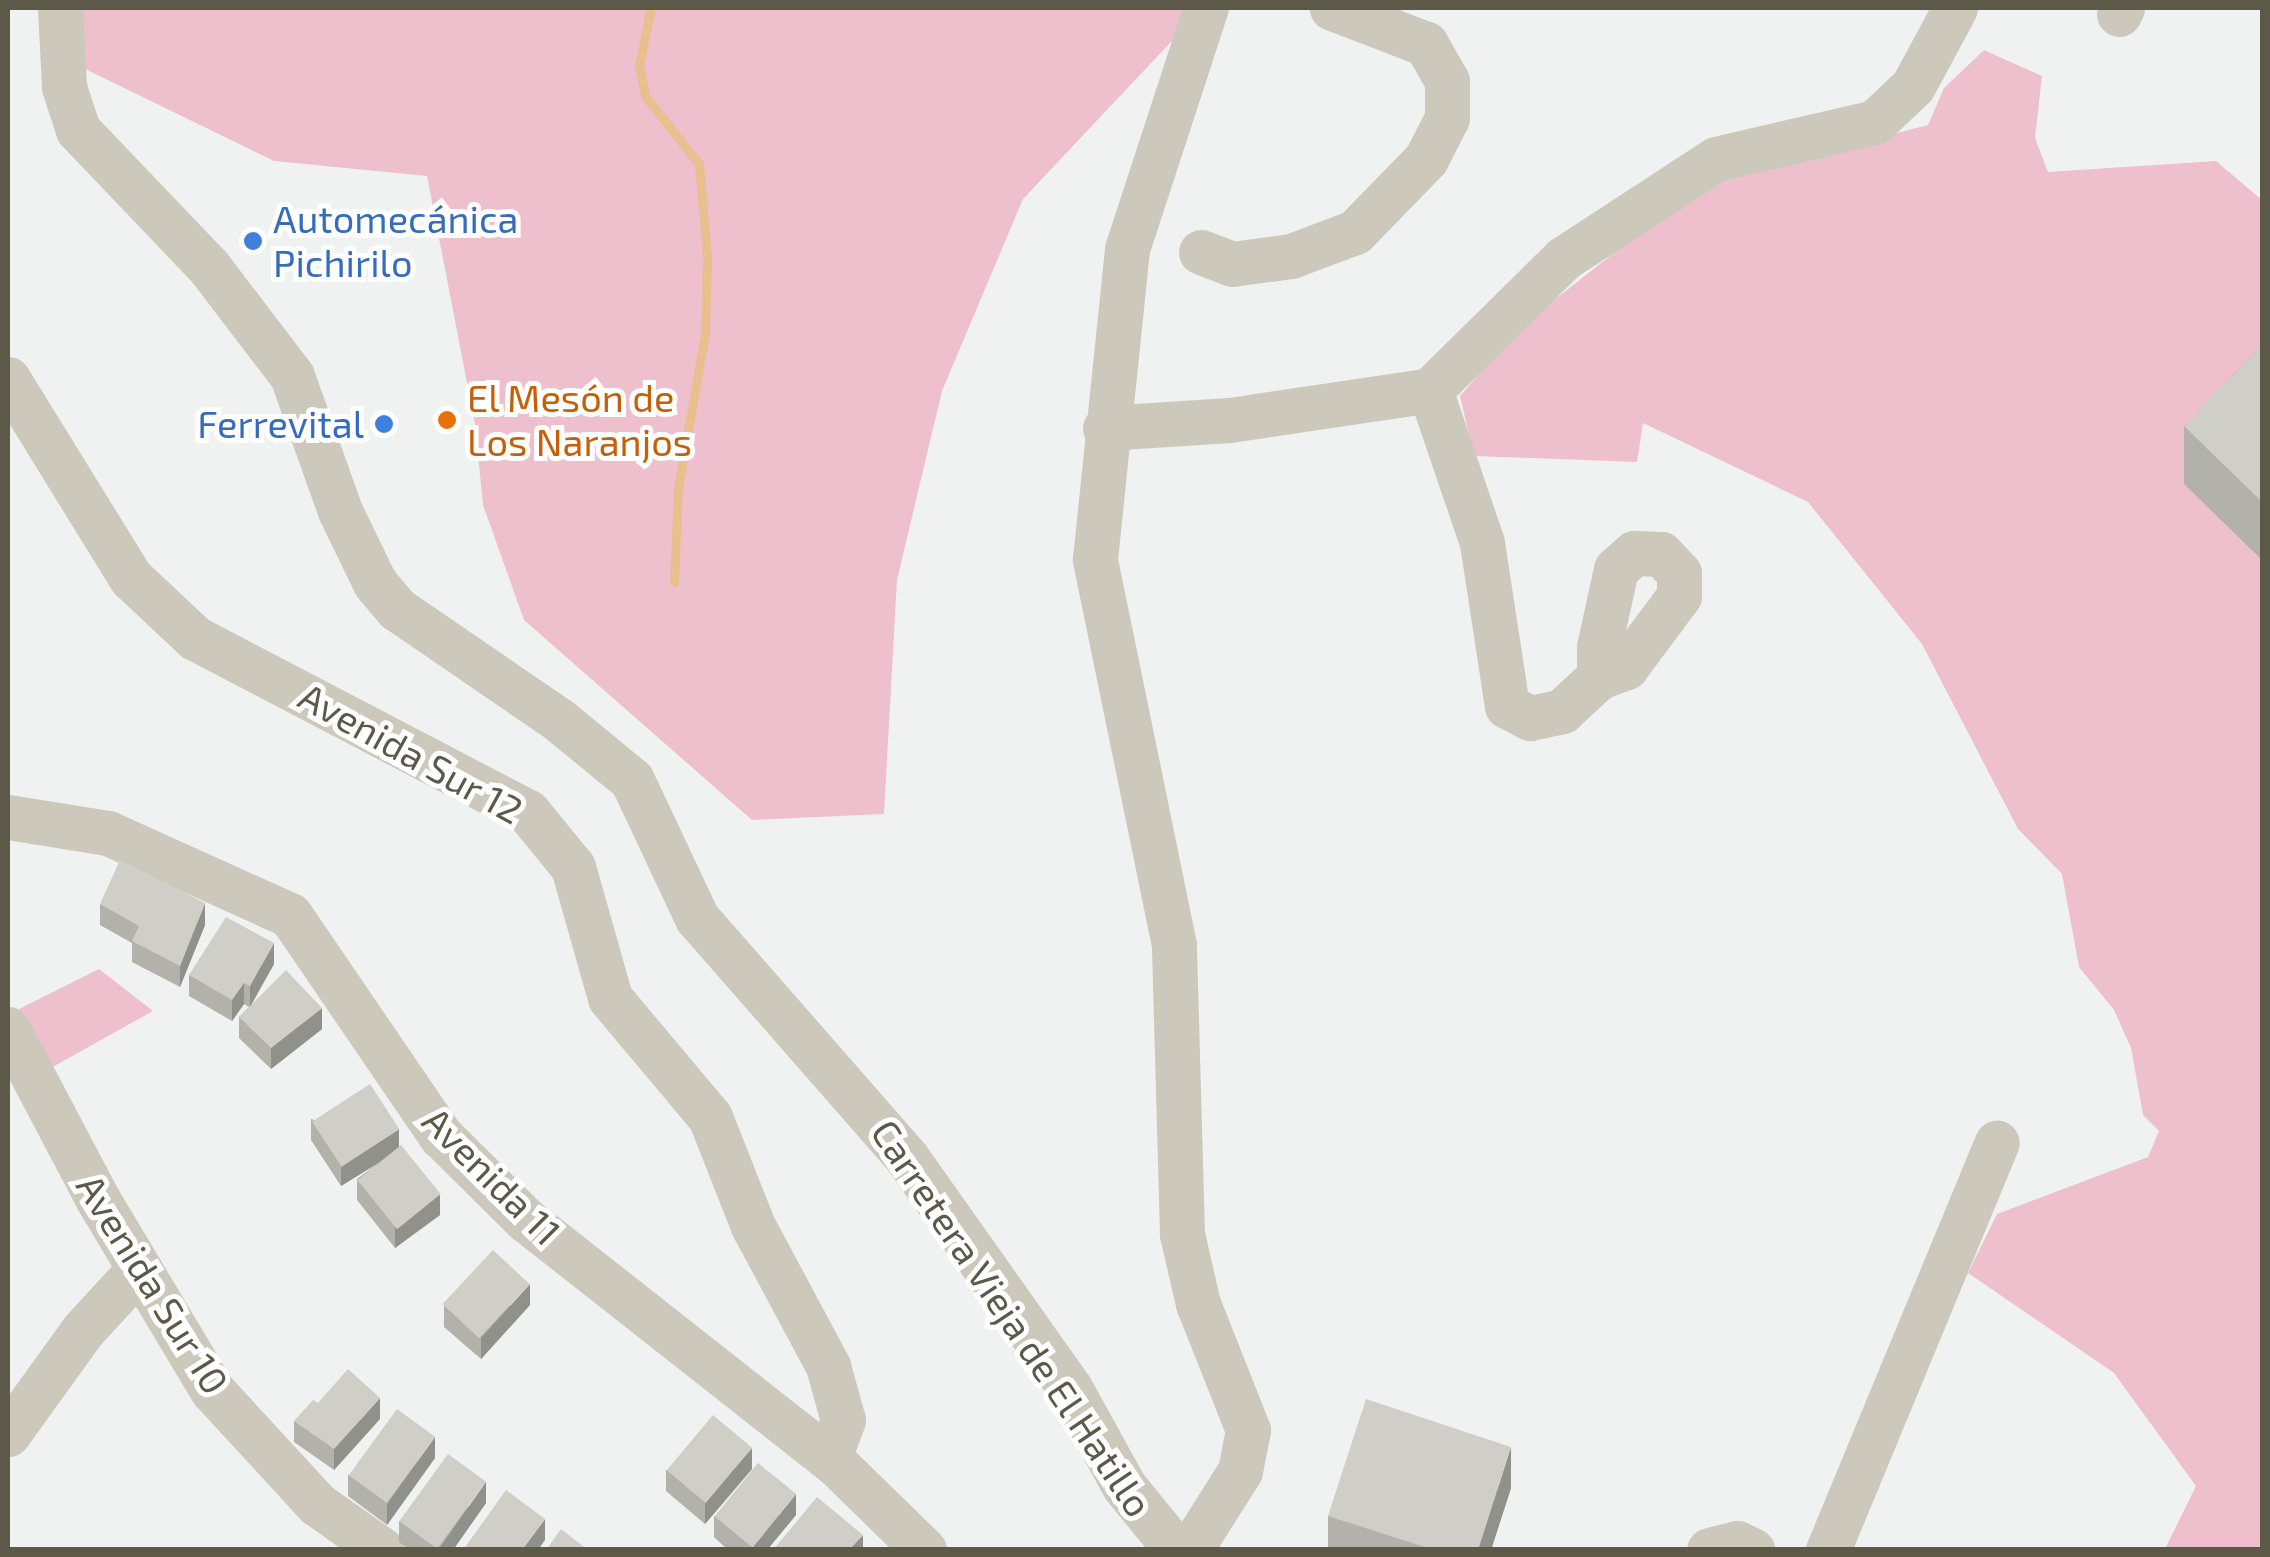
<!DOCTYPE html>
<html>
<head>
<meta charset="utf-8">
<style>
  body { margin:0 }
  #map { position:relative; width:2270px; height:1557px; overflow:hidden; background:#f0f2f2; font-family:"Exo 2",sans-serif }
  div>[style] { position:absolute }
  .green>* { inset:0; background:#eec0cd }
  .stream>* { height:9px; margin:-4.5px; padding:0 4.5px; transform-origin:4.5px; border-radius:4.5px; background:#e9bf8f }
  .minor>* { height:45px; margin:-22.5px; padding:0 22.5px; transform-origin:22.5px; border-radius:22.5px; background:#ccc9bc }
  .wall>* { inset:0; background:#b2b2ab }
  .shaded-wall>* { inset:0; background:#91918b }
  .building>* { inset:0; background:#cfcfc7; transform-origin:0 0 }
  .dots>* { width:28px; height:28px; translate:-50% -50%; box-sizing:border-box; border:5px solid #fff; border-radius:50% }
  span { translate:-50% -50%; white-space:nowrap; text-align:center; line-height:1.15; -webkit-text-stroke:10px #fff; paint-order:stroke }
  .shop-label { font-size:38px; color:#366cbe }
  .left { translate:0 -50%; text-align:left }
  .right { translate:-100% -50%; text-align:right }
  .food-label { font-size:38px; color:#c56008 }
  .street-label { font-size:38px; color:#5d5948 }
  .frame { position:absolute; inset:0; border:10px solid #5d5948; pointer-events:none }
</style>
</head>
<body>
<div id="map">
  <div class="green">
    <div style="clip-path:polygon(83px 8px,1203px 8px,1023px 199px,942px 391px,897px 580px,884px 814px,752px 820px,524px 620px,483px 505px,475px 424px,427px 176px,274px 161px,79px 66px)"></div>
    <div style="clip-path:polygon(1984px 50px,2042px 76px,2035px 138px,2048px 172px,2216px 161px,2262px 200px,2262px 1549px,2165px 1549px,2196px 1486px,2114px 1373px,1968px 1273px,1997px 1214px,2148px 1157px,2159px 1131px,2143px 1115px,2131px 1048px,2114px 1010px,2079px 967px,2062px 874px,2018px 829px,1922px 644px,1808px 502px,1643px 423px,1637px 462px,1474px 456px,1460px 396px,1520px 327px,1723px 167px,1802px 158px,1928px 125px,1944px 88px)"></div>
    <div style="clip-path:polygon(99px 969px,153px 1011px,49px 1069px,19px 1009px)"></div>
  </div>
  <div class="stream">
    <div style="left:651px;top:8px;width:58px;rotate:101.9deg"></div>
    <div style="left:639px;top:65px;width:32px;rotate:79deg"></div>
    <div style="left:645px;top:96px;width:87px;rotate:51.5deg"></div>
    <div style="left:699px;top:164px;width:94px;rotate:85.1deg"></div>
    <div style="left:707px;top:258px;width:75px;rotate:91.5deg"></div>
    <div style="left:705px;top:333px;width:156px;rotate:99.9deg"></div>
    <div style="left:678px;top:487px;width:95px;rotate:92.4deg"></div>
  </div>
  <div class="minor">
    <div style="left:60px;top:8px;width:79px;rotate:87.1deg"></div>
    <div style="left:64px;top:87px;width:45px;rotate:72deg"></div>
    <div style="left:78px;top:130px;width:190px;rotate:46.3deg"></div>
    <div style="left:209px;top:267px;width:137px;rotate:52.7deg"></div>
    <div style="left:292px;top:376px;width:143px;rotate:70.4deg"></div>
    <div style="left:340px;top:511px;width:80px;rotate:64.1deg"></div>
    <div style="left:375px;top:583px;width:34px;rotate:50deg"></div>
    <div style="left:397px;top:609px;width:196px;rotate:34.4deg"></div>
    <div style="left:559px;top:720px;width:94px;rotate:39.4deg"></div>
    <div style="left:632px;top:780px;width:153px;rotate:64.8deg"></div>
    <div style="left:697px;top:918px;width:319px;rotate:48.8deg"></div>
    <div style="left:907px;top:1158px;width:282px;rotate:54.7deg"></div>
    <div style="left:1070px;top:1388px;width:112px;rotate:61.1deg"></div>
    <div style="left:1124px;top:1486px;width:82px;rotate:50.9deg"></div>
    <div style="left:2119px;top:14px;width:7px;rotate:-63deg"></div>
    <div style="left:1201px;top:252px;width:33px;rotate:21deg"></div>
    <div style="left:1232px;top:264px;width:60px;rotate:-7.7deg"></div>
    <div style="left:1291px;top:256px;width:68px;rotate:-20.6deg"></div>
    <div style="left:1355px;top:232px;width:102px;rotate:-45.8deg"></div>
    <div style="left:1426px;top:159px;width:46px;rotate:-62.9deg"></div>
    <div style="left:1447px;top:118px;width:37px;rotate:-90deg"></div>
    <div style="left:1447px;top:81px;width:43px;rotate:-119.6deg"></div>
    <div style="left:1426px;top:44px;width:101px;rotate:-159deg"></div>
    <div style="left:8px;top:379px;width:234px;rotate:58.3deg"></div>
    <div style="left:131px;top:578px;width:88px;rotate:43.2deg"></div>
    <div style="left:195px;top:638px;width:376px;rotate:27.6deg"></div>
    <div style="left:528px;top:812px;width:71px;rotate:50.7deg"></div>
    <div style="left:573px;top:867px;width:136px;rotate:74.2deg"></div>
    <div style="left:610px;top:998px;width:155px;rotate:50deg"></div>
    <div style="left:710px;top:1117px;width:117px;rotate:68.5deg"></div>
    <div style="left:753px;top:1226px;width:159px;rotate:61.8deg"></div>
    <div style="left:828px;top:1366px;width:56px;rotate:74.5deg"></div>
    <div style="left:843px;top:1420px;width:40px;rotate:110.2deg"></div>
    <div style="left:1430px;top:390px;width:162px;rotate:71.2deg"></div>
    <div style="left:1482px;top:543px;width:165px;rotate:81.3deg"></div>
    <div style="left:1507px;top:706px;width:26px;rotate:28deg"></div>
    <div style="left:1530px;top:718px;width:33px;rotate:-12deg"></div>
    <div style="left:1562px;top:711px;width:50px;rotate:-42.6deg"></div>
    <div style="left:1599px;top:677px;width:29px;rotate:-20deg"></div>
    <div style="left:1626px;top:667px;width:89px;rotate:-53.3deg"></div>
    <div style="left:1679px;top:596px;width:23px;rotate:-90deg"></div>
    <div style="left:1679px;top:573px;width:26px;rotate:-133deg"></div>
    <div style="left:1661px;top:554px;width:27px;rotate:-178deg"></div>
    <div style="left:1634px;top:553px;width:24px;rotate:138deg"></div>
    <div style="left:1616px;top:569px;width:80px;rotate:102.3deg"></div>
    <div style="left:1599px;top:647px;width:30px;rotate:90deg"></div>
    <div style="left:1105px;top:428px;width:125px;rotate:-3.7deg"></div>
    <div style="left:1230px;top:420px;width:202px;rotate:-8.5deg"></div>
    <div style="left:1430px;top:390px;width:188px;rotate:-44.6deg"></div>
    <div style="left:1564px;top:258px;width:181px;rotate:-33.1deg"></div>
    <div style="left:1716px;top:159px;width:163px;rotate:-13.1deg"></div>
    <div style="left:1875px;top:122px;width:52px;rotate:-43.5deg"></div>
    <div style="left:1913px;top:86px;width:89px;rotate:-61.7deg"></div>
    <div style="left:8px;top:817px;width:101px;rotate:9.1deg"></div>
    <div style="left:108px;top:833px;width:200px;rotate:24.3deg"></div>
    <div style="left:290px;top:915px;width:268px;rotate:55.7deg"></div>
    <div style="left:441px;top:1136px;width:120px;rotate:44.7deg"></div>
    <div style="left:526px;top:1220px;width:395px;rotate:38.2deg"></div>
    <div style="left:836px;top:1464px;width:123px;rotate:44.3deg"></div>
    <div style="left:8px;top:1029px;width:191px;rotate:62.2deg"></div>
    <div style="left:97px;top:1198px;width:224px;rotate:59.1deg"></div>
    <div style="left:212px;top:1390px;width:155px;rotate:47.4deg"></div>
    <div style="left:317px;top:1504px;width:80px;rotate:35.3deg"></div>
    <div style="left:8px;top:1434px;width:128px;rotate:-54.2deg"></div>
    <div style="left:83px;top:1330px;width:83px;rotate:-47.4deg"></div>
    <div style="left:1190px;top:1550px;width:93px;rotate:-57.7deg"></div>
    <div style="left:1240px;top:1471px;width:42px;rotate:-79deg"></div>
    <div style="left:1248px;top:1430px;width:136px;rotate:-111.6deg"></div>
    <div style="left:1198px;top:1304px;width:72px;rotate:-102.9deg"></div>
    <div style="left:1182px;top:1234px;width:289px;rotate:-91.6deg"></div>
    <div style="left:1174px;top:945px;width:394px;rotate:-101.6deg"></div>
    <div style="left:1095px;top:559px;width:312px;rotate:-84.1deg"></div>
    <div style="left:1127px;top:249px;width:254px;rotate:-71.9deg"></div>
    <div style="left:1709px;top:1550px;width:29px;rotate:-14deg"></div>
    <div style="left:1737px;top:1543px;width:17px;rotate:25deg"></div>
    <div style="left:1828px;top:1550px;width:441px;rotate:-67.5deg"></div>
  </div>
  <div class="wall">
    <div style="clip-path:polygon(2262px 345px,2262px 560px,2184px 484px,2184px 426px)"></div>
    <div style="clip-path:polygon(100px 904px,205px 925px,180px 987px,132px 962px,132px 943px,100px 925px)"></div>
    <div style="clip-path:polygon(274px 964px,251px 1005px,322px 1029px,271px 1069px,239px 1038px,239px 1017px,249px 1007px,244px 1004px,232px 1021px,189px 996px,189px 975px)"></div>
    <div style="clip-path:polygon(311px 1119px,399px 1146px,440px 1215px,395px 1248px,357px 1200px,357px 1179px,377px 1164px,341px 1186px,311px 1140px)"></div>
    <div style="clip-path:polygon(530px 1305px,481px 1359px,444px 1327px,444px 1306px)"></div>
    <div style="clip-path:polygon(380px 1419px,334px 1470px,294px 1442px,294px 1421px)"></div>
    <div style="clip-path:polygon(435px 1458px,387px 1525px,348px 1496px,348px 1475px)"></div>
    <div style="clip-path:polygon(752px 1469px,705px 1524px,666px 1491px,666px 1470px)"></div>
    <div style="clip-path:polygon(1511px 1488px,1491px 1550px,1328px 1550px,1328px 1516px)"></div>
    <div style="clip-path:polygon(486px 1503px,453px 1550px,410px 1550px,399px 1542px,399px 1521px)"></div>
    <div style="clip-path:polygon(796px 1515px,767px 1550px,728px 1550px,714px 1537px,714px 1516px)"></div>
  </div>
  <div class="shaded-wall">
    <div style="clip-path:polygon(205px 903px,205px 925px,180px 987px,180px 966px)"></div>
    <div style="clip-path:polygon(274px 943px,274px 964px,250px 1007px,250px 986px)"></div>
    <div style="clip-path:polygon(244px 983px,244px 1004px,232px 1021px,232px 1000px)"></div>
    <div style="clip-path:polygon(322px 1008px,322px 1029px,271px 1069px,271px 1048px)"></div>
    <div style="clip-path:polygon(399px 1129px,399px 1150px,341px 1186px,341px 1165px)"></div>
    <div style="clip-path:polygon(440px 1194px,440px 1215px,395px 1248px,395px 1227px)"></div>
    <div style="clip-path:polygon(530px 1284px,530px 1305px,481px 1359px,481px 1338px)"></div>
    <div style="clip-path:polygon(380px 1398px,380px 1419px,334px 1470px,334px 1449px)"></div>
    <div style="clip-path:polygon(435px 1437px,435px 1458px,387px 1525px,387px 1504px)"></div>
    <div style="clip-path:polygon(1511px 1447px,1511px 1488px,1491px 1550px,1478px 1550px)"></div>
    <div style="clip-path:polygon(752px 1448px,752px 1469px,705px 1524px,705px 1502px)"></div>
    <div style="clip-path:polygon(486px 1482px,486px 1503px,453px 1550px,438px 1550px)"></div>
    <div style="clip-path:polygon(796px 1494px,796px 1515px,767px 1550px,751px 1550px)"></div>
    <div style="clip-path:polygon(545px 1519px,545px 1540px,538px 1550px,522px 1550px)"></div>
    <div style="clip-path:polygon(863px 1535px,863px 1550px,849px 1550px)"></div>
  </div>
  <div class="building">
    <div style="clip-path:polygon(2262px 345px,2262px 502px,2184px 426px)"></div>
    <div style="clip-path:polygon(120px 860px,205px 903px,180px 966px,132px 941px,139px 926px,100px 904px)"></div>
    <div style="clip-path:polygon(226px 917px,274px 943px,250px 986px,244px 983px,232px 1000px,189px 975px)"></div>
    <div style="clip-path:polygon(286px 970px,322px 1008px,271px 1048px,239px 1017px)"></div>
    <div style="left:370px;top:1084px;width:54px;height:69px;rotate:57deg"></div>
    <div style="left:401px;top:1145px;width:63px;height:56px;rotate:51deg"></div>
    <div style="left:493px;top:1250px;width:50px;height:74px;rotate:43deg"></div>
    <div style="clip-path:polygon(348px 1369px,380px 1398px,334px 1449px,294px 1421px,313px 1400px,318px 1403px)"></div>
    <div style="clip-path:polygon(1366px 1399px,1511px 1447px,1478px 1550px,1434px 1550px,1328px 1516px)"></div>
    <div style="left:397px;top:1409px;width:47px;height:82px;rotate:36deg"></div>
    <div style="left:713px;top:1415px;width:51px;height:72px;rotate:40deg"></div>
    <div style="left:448px;top:1454px;width:47px;height:83px;rotate:36deg"></div>
    <div style="left:758px;top:1463px;width:49px;height:69px;rotate:39deg"></div>
    <div style="clip-path:polygon(506px 1490px,545px 1519px,522px 1550px,463px 1550px)"></div>
    <div style="clip-path:polygon(817px 1497px,863px 1535px,849px 1550px,773px 1550px)"></div>
    <div style="clip-path:polygon(561px 1529px,588px 1550px,546px 1550px)"></div>
  </div>
  <div class="dots">
    <div style="left:253px;top:241px;background:#3f7fe0"></div>
    <div style="left:447px;top:420px;background:#e8710a"></div>
    <div style="left:384px;top:424px;background:#3f7fe0"></div>
  </div>
  <div class="shop-label">
    <span class="left" style="left:273px;top:241px">Automecánica<br>Pichirilo</span>
    <span class="right" style="left:364px;top:424px">Ferrevital</span>
  </div>
  <div class="food-label">
    <span class="left" style="left:467px;top:420px">El Mesón de<br>Los Naranjos</span>
  </div>
  <div class="street-label">
    <span style="left:411px;top:753px;rotate:29deg">Avenida Sur 12</span>
    <span style="left:492px;top:1176px;rotate:45deg">Avenida 11</span>
    <span style="left:153px;top:1284px;rotate:58deg">Avenida Sur 10</span>
    <span style="left:1012px;top:1318px;rotate:56deg">Carretera Vieja de El Hatillo</span>
  </div>
  <div class="frame"></div>
</div>
</body>
</html>
